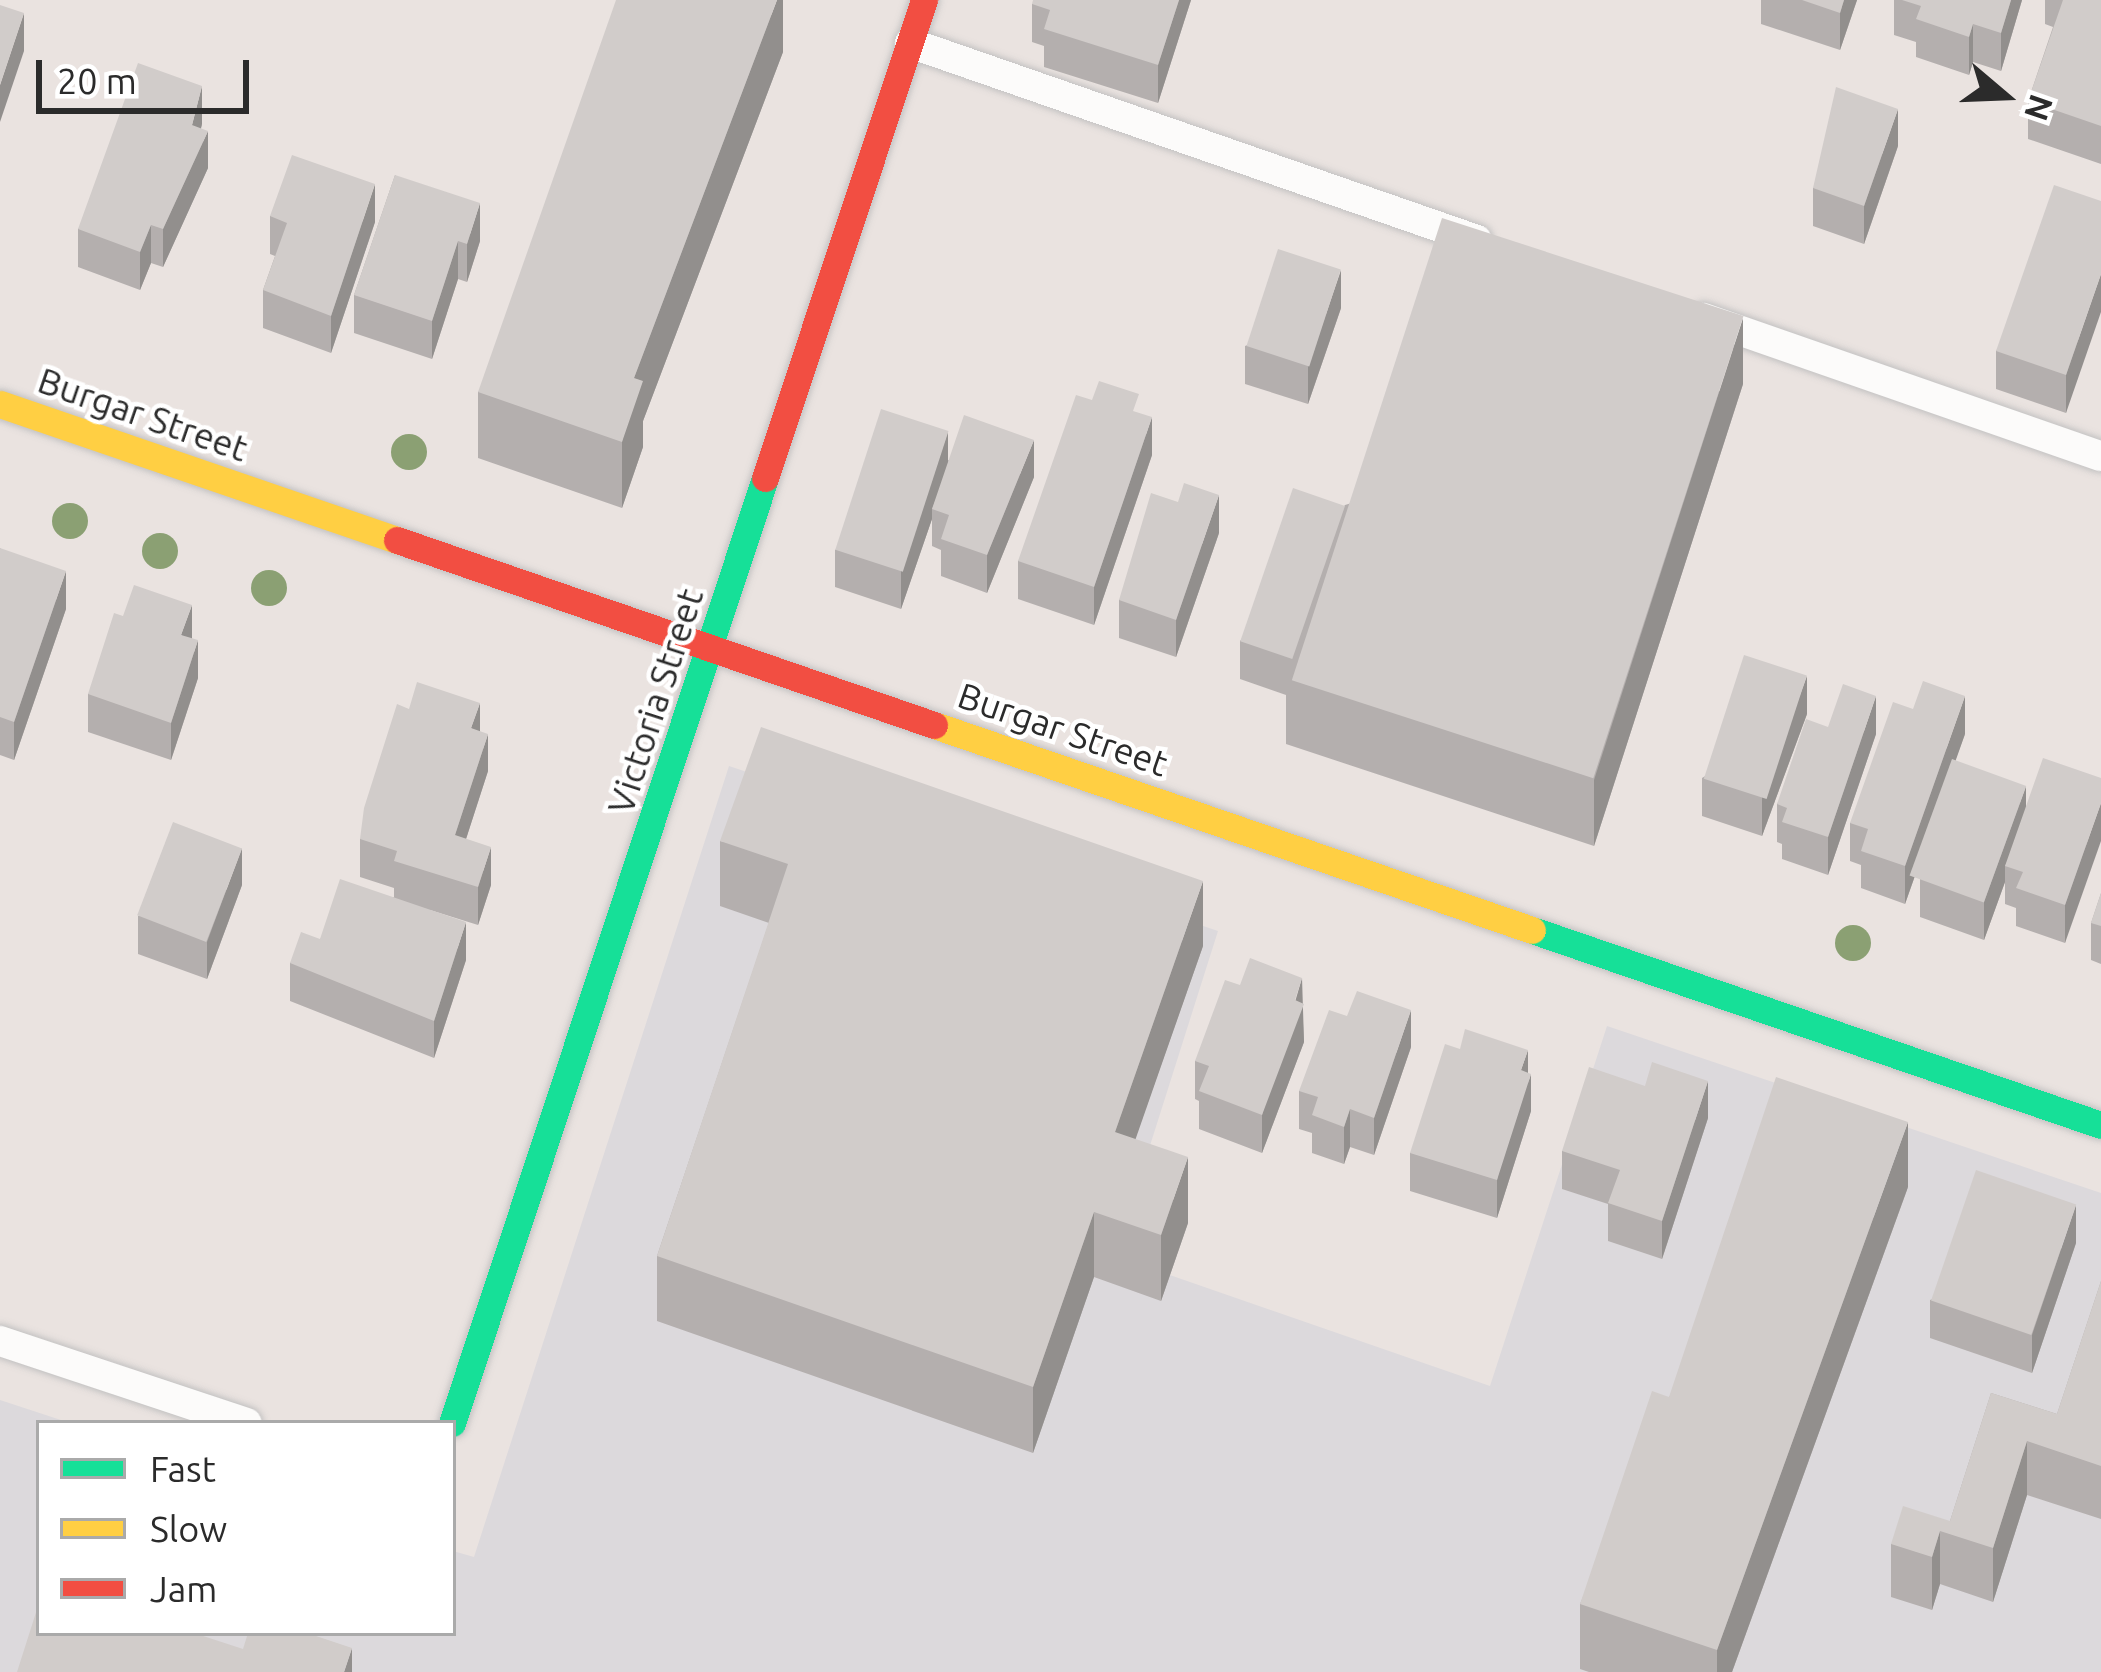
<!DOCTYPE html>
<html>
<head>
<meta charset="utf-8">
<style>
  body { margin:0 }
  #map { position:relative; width:2101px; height:1672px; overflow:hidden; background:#eae3e0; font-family:Ubuntu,sans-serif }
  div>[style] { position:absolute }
  .industrial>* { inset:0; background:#dcd9dc }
  .roads { filter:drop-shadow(0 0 3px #c3c2c2) drop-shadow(0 0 3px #c3c2c2) }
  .lane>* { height:30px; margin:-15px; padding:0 15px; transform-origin:15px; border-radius:15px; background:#fcfbfa }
  .fast>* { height:27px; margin:-13.5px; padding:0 13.5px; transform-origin:13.5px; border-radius:13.5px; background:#16e098 }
  .slow>* { height:27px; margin:-13.5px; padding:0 13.5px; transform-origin:13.5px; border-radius:13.5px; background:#ffcf43 }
  .jam>* { height:27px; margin:-13.5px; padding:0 13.5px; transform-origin:13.5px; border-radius:13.5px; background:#f24e42 }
  .trees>* { width:36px; height:36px; margin:-18px; border-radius:50%; background:#8ba073 }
  .wall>* { inset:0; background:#b4afae }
  .shaded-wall>* { inset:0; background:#928f8d }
  .building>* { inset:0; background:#d1ccca; transform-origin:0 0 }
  span { translate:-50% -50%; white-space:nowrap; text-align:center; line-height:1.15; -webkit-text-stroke:9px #fff; paint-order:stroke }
  .street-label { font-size:36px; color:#2b2b2b }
  .legend { position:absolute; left:36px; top:1420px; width:420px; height:216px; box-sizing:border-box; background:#fff; border:3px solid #aaa; margin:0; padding:15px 21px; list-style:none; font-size:36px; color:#2b2b2b }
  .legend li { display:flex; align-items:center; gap:24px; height:60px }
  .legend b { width:60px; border:3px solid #aaa }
  .north { position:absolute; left:1945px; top:36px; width:120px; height:120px; -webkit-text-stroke:9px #fff; paint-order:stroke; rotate:109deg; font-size:33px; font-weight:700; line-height:48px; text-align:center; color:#2b2b2b }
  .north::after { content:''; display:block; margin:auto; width:42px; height:54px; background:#2b2b2b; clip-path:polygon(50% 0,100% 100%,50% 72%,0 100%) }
  .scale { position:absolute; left:36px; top:60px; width:213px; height:54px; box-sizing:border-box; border:6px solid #2b2b2b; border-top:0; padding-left:15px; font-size:36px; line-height:42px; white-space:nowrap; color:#2b2b2b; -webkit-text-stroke:9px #fff; paint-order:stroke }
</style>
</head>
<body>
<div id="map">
  <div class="industrial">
    <div style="clip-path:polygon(729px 766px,1218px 931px,1115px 1256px,1490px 1386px,1607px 1026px,2101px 1193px,2101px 1672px,0 1672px,0 1400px,70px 1423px,39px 1423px,39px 1633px,453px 1633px,453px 1551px,474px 1557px)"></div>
  </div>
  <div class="roads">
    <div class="lane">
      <div style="left:910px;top:43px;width:600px;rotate:19.16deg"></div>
      <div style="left:1704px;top:318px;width:420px;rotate:19.2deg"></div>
      <div style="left:0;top:1341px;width:260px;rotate:18.4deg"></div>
    </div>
    <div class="fast">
      <div style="left:1532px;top:930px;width:601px;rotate:18.92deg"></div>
      <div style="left:452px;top:1423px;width:995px;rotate:-71.67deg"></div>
    </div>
    <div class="slow">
      <div style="left:0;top:404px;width:420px;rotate:18.9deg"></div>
      <div style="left:934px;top:725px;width:632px;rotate:18.92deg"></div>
    </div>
    <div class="jam">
      <div style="left:765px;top:478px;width:504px;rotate:-71.6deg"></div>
      <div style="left:397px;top:540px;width:568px;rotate:19.01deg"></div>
    </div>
  </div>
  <div class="trees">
    <div style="left:409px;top:452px"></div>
    <div style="left:70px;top:521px"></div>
    <div style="left:160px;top:551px"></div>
    <div style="left:269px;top:588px"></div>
    <div style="left:1853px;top:943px"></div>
  </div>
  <div class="wall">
    <div style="clip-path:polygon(783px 0,783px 52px,643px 421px,643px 447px,622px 508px,478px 458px,478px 392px)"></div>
    <div style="clip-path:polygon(1191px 0,1158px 103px,1044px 67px,1044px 46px,1032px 42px,1032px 4px)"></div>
    <div style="clip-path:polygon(1761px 0,1857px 0,1840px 50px,1761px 24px)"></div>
    <div style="clip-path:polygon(1894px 0,2022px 0,2001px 71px,1973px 62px,1969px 75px,1916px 57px,1916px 42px,1894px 35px)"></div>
    <div style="clip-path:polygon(2045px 0,2101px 0,2101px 164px,2028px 139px,2028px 101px,2053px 27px,2045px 24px)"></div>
    <div style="clip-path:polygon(202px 124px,201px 128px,208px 168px,163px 267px,151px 263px,140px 290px,78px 267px,78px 229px)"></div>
    <div style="clip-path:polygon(1898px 146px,1864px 244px,1813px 226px,1813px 188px)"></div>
    <div style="clip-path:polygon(395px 175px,480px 241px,467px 282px,458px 279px,432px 359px,354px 333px,354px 295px)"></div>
    <div style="clip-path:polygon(2101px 201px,2066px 413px,1996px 389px,1996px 351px)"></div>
    <div style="clip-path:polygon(270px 216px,375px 222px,331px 353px,263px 328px,263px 290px,275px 256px,270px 254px)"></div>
    <div style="clip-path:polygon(1341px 308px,1308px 404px,1245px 384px,1245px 346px)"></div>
    <div style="clip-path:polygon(1743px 384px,1594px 846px,1286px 744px,1286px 695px,1240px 679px,1240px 641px,1345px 505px)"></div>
    <div style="clip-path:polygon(1139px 413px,1152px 455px,1094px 625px,1018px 599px,1018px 561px)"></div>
    <div style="clip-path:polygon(948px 460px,1034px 477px,987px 593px,941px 576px,941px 550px,932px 546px,932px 519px,901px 609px,835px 587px,835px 550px)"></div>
    <div style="clip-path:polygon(1219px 533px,1176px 657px,1119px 638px,1119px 600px)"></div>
    <div style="clip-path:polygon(0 548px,66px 609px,14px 760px,0 755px)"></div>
    <div style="clip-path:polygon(192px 638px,198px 678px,171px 760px,88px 732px,88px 694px)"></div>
    <div style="clip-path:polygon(1807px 714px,1762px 836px,1702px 816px,1702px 778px)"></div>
    <div style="clip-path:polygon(1828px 727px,1876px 734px,1828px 875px,1782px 859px,1782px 844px,1777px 842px,1777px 804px)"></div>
    <div style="clip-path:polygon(480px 731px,488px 771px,466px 839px,491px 885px,478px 925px,430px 910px,466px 960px,434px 1058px,290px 1001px,290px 963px,320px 939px,394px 897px,394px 888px,360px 877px,360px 839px)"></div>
    <div style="clip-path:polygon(1965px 734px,1955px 761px,2026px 806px,2101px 778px,2065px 943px,2016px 926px,2016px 908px,2005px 904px,2005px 882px,1984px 940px,1920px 917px,1920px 879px,1940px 805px,1905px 904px,1861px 888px,1861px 865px,1850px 861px,1850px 823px)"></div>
    <div style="clip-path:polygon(720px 841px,1203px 946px,1135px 1139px,1188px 1223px,1161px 1301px,1094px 1277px,1033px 1453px,657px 1321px,657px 1256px,769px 923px,720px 906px)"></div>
    <div style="clip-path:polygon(242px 885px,207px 979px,138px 954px,138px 916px)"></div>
    <div style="clip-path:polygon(2101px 893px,2101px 964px,2091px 960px,2091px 923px)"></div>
    <div style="clip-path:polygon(1302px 1003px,1304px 1042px,1262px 1153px,1199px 1129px,1199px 1101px,1195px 1099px,1195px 1061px)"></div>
    <div style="clip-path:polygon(1411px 1047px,1374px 1155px,1350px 1147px,1344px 1164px,1312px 1153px,1312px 1133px,1299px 1129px,1299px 1091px)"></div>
    <div style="clip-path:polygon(1528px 1073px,1531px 1111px,1497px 1218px,1410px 1191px,1410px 1153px)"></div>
    <div style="clip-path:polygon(1708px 1118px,1662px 1259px,1608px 1241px,1608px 1204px,1562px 1189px,1562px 1151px)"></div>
    <div style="clip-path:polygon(1908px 1187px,1732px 1672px,1589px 1672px,1580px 1669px,1580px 1604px,1669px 1397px)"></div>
    <div style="clip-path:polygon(2076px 1243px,2032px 1373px,1930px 1338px,1930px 1300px)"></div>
    <div style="clip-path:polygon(2101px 1281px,2101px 1519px,2027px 1495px,1993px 1602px,1940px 1584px,1932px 1610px,1891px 1597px,1891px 1544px,1950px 1521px,1991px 1393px,2057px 1414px)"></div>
  </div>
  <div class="shaded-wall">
    <div style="clip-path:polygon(777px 0,783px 0,783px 52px,643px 421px,643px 447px,622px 508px,622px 442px,634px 378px)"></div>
    <div style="clip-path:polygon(1179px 0,1191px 0,1158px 103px,1158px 65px)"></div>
    <div style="clip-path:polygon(1844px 0,1857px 0,1840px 50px,1840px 13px)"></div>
    <div style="clip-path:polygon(2011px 0,2022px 0,2001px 71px,2001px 33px)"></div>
    <div style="clip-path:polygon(24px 13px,24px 51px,0 122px,0 85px)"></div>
    <div style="clip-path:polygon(1973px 24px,1973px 62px,1969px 75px,1969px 37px)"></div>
    <div style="clip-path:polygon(202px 86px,202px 124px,192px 163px,192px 125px)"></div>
    <div style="clip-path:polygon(1898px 109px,1898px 146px,1864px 244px,1864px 206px)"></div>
    <div style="clip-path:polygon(208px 131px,208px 168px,163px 267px,163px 229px)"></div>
    <div style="clip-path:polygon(375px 184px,375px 222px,331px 353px,331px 316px)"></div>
    <div style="clip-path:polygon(480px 203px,480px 241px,467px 282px,467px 244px)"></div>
    <div style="clip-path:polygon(151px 225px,151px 263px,140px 290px,140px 252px)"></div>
    <div style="clip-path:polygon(458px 241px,458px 279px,432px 359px,432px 321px)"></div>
    <div style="clip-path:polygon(1341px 270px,1341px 308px,1308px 404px,1308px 367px)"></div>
    <div style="clip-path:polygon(2101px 274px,2101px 312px,2066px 413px,2066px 375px)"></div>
    <div style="clip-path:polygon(1743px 318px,1743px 384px,1594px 846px,1594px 780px)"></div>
    <div style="clip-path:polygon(1152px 417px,1152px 455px,1094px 625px,1094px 587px)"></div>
    <div style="clip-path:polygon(948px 431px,948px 469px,932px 509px,932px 519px,901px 609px,901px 571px)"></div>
    <div style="clip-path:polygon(1034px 440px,1034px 477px,987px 593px,987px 555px)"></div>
    <div style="clip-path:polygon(1219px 495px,1219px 533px,1176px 657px,1176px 620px)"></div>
    <div style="clip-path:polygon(66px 571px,66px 609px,14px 760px,14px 722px)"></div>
    <div style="clip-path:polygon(192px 605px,192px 643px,181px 635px)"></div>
    <div style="clip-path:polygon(198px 640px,198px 678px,171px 760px,171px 723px)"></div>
    <div style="clip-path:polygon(1807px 676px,1807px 714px,1762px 836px,1762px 798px)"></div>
    <div style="clip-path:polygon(1876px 696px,1876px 734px,1828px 875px,1828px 837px)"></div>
    <div style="clip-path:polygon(1965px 696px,1965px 734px,1905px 904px,1905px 866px)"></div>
    <div style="clip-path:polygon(480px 703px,480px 740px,471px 728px)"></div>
    <div style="clip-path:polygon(488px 734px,488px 771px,455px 873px,455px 835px)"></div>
    <div style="clip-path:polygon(2026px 786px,2026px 824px,2005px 866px,2005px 882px,1984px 940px,1984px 902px)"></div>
    <div style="clip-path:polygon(2101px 803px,2101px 841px,2065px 943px,2065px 905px)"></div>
    <div style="clip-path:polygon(491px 847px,491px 885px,478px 925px,478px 887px)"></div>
    <div style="clip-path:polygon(242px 848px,242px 885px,207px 979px,207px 942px)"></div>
    <div style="clip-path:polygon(1203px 881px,1203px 946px,1115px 1198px,1115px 1132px)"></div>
    <div style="clip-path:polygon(466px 922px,466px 960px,434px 1058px,434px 1021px)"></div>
    <div style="clip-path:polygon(1302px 978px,1304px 1042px,1262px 1153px,1262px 1115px)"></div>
    <div style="clip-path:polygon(1411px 1010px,1411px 1047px,1374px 1155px,1374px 1118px)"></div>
    <div style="clip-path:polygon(1528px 1050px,1528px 1083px,1531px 1074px,1531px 1111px,1497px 1218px,1497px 1180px,1521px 1070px)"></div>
    <div style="clip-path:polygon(1708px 1081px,1708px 1118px,1662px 1259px,1662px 1221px)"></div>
    <div style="clip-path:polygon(1350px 1109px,1350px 1147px,1344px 1164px,1344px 1127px)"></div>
    <div style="clip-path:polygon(1908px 1122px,1908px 1187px,1732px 1672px,1717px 1672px,1717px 1650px)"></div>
    <div style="clip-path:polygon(1188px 1157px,1188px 1223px,1161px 1301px,1161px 1235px)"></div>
    <div style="clip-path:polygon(2076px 1205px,2076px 1243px,2032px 1373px,2032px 1335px)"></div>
    <div style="clip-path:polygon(1094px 1212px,1094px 1277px,1033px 1453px,1033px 1387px)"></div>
    <div style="clip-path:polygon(2027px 1441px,2027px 1495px,1993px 1602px,1993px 1548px)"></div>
    <div style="clip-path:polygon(1940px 1531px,1940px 1584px,1932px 1610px,1932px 1557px)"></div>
    <div style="clip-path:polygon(352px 1648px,352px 1672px,344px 1672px)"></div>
  </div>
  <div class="building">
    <div style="clip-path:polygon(616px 0,777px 0,634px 378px,643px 381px,622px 442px,478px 392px)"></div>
    <div style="clip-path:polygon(1033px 0,1179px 0,1158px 65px,1044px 29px,1050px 10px,1032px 4px)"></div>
    <div style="clip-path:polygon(1802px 0,1844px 0,1840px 13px)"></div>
    <div style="clip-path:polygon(1902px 0,2011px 0,2001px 33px,1973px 24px,1969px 37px,1916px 19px,1921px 6px)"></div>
    <div style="clip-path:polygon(2063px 0,2101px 0,2101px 126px,2028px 101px)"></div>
    <div style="clip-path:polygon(0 5px,24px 13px,0 85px)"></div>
    <div style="clip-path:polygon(138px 63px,202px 86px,192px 125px,208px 131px,163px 229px,151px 225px,140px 252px,78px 229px)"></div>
    <div style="clip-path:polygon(1836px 87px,1898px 109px,1864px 206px,1813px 188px)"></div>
    <div style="clip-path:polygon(292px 155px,375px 184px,331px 316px,263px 290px,287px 223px,270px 216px)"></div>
    <div style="clip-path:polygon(395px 175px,480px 203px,467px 244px,458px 241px,432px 321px,354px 295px)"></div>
    <div style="clip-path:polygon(2054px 185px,2101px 201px,2101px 274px,2066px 375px,1996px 351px)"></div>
    <div style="left:1442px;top:218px;width:317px;height:486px;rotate:18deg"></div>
    <div style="left:1278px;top:249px;width:66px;height:102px;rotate:18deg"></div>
    <div style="clip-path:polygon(1099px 381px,1139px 394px,1133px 411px,1152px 417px,1094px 587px,1018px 561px,1076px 395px,1092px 400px)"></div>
    <div style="left:881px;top:409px;width:71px;height:148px;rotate:18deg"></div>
    <div style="clip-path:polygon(964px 415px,1034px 440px,987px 555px,941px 539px,949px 515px,932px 509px)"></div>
    <div style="clip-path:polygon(1184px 483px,1219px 495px,1176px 620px,1119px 600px,1151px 493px,1178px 502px)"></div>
    <div style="left:1293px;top:488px;width:55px;height:162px;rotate:19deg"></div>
    <div style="clip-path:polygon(0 548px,66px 571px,14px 722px,0 717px)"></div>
    <div style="clip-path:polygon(134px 585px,192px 605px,181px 635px,198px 640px,171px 723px,88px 694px,114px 613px,123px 616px)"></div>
    <div style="left:1744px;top:655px;width:66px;height:130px;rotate:18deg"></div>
    <div style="clip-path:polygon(1923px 681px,1965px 696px,1905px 866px,1861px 851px,1868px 829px,1850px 823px,1893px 702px,1913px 709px)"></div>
    <div style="clip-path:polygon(417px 682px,480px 703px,471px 728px,488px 734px,455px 835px,491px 847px,478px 887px,394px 861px,397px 851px,360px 839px,364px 808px,397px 704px,409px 709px)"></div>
    <div style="clip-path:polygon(1843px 684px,1876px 696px,1828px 837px,1782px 822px,1787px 808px,1777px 804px,1806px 719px,1828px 727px)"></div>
    <div style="clip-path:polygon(761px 727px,1203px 881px,1115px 1132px,1188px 1157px,1161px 1235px,1094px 1212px,1033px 1387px,657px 1256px,788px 864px,720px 841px)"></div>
    <div style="clip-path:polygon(2043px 758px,2101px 778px,2101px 803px,2065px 905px,2016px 888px,2023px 872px,2005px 866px)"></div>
    <div style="left:1952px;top:759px;width:79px;height:124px;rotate:20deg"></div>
    <div style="left:173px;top:822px;width:74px;height:100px;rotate:21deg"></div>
    <div style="clip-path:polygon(340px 879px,466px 922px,434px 1021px,290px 963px,301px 932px,320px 939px)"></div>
    <div style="clip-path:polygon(2101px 893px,2101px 926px,2091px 923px)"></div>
    <div style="clip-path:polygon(1250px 958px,1302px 978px,1295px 1000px,1304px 1004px,1262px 1115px,1199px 1091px,1209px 1066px,1195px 1061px,1225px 980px,1240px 985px)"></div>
    <div style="clip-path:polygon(1357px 991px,1411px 1010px,1374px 1118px,1350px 1109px,1344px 1127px,1312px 1115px,1318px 1097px,1299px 1091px,1329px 1010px,1347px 1016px)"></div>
    <div style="clip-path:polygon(1465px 1029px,1528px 1050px,1521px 1070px,1531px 1074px,1497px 1180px,1410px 1153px,1445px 1044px,1460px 1049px)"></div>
    <div style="clip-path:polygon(1652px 1062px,1708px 1081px,1662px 1221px,1608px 1203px,1620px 1170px,1562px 1151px,1589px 1067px,1645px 1086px)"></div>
    <div style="clip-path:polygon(1776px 1077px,1908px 1122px,1717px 1650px,1580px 1604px,1652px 1391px,1669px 1397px)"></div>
    <div style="left:1976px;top:1170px;width:106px;height:138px;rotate:19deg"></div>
    <div style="clip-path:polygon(2101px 1281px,2101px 1466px,2027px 1441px,1993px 1548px,1940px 1531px,1932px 1557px,1891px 1544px,1903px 1506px,1950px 1521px,1991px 1393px,2057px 1414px)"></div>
    <div style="clip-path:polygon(39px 1603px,39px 1633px,194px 1633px,243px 1649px,248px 1633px,307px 1633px,352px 1648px,344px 1672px,17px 1672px)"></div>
  </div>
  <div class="street-label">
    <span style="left:143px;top:414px;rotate:19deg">Burgar Street</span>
    <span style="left:655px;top:701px;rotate:-72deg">Victoria Street</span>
    <span style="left:1063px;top:729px;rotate:19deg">Burgar Street</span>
  </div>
  <ul class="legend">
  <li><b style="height:15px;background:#16e098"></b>Fast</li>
  <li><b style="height:15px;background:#ffcf43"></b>Slow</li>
  <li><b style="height:15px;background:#f24e42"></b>Jam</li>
  </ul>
  <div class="north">N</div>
  <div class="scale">20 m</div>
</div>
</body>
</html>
